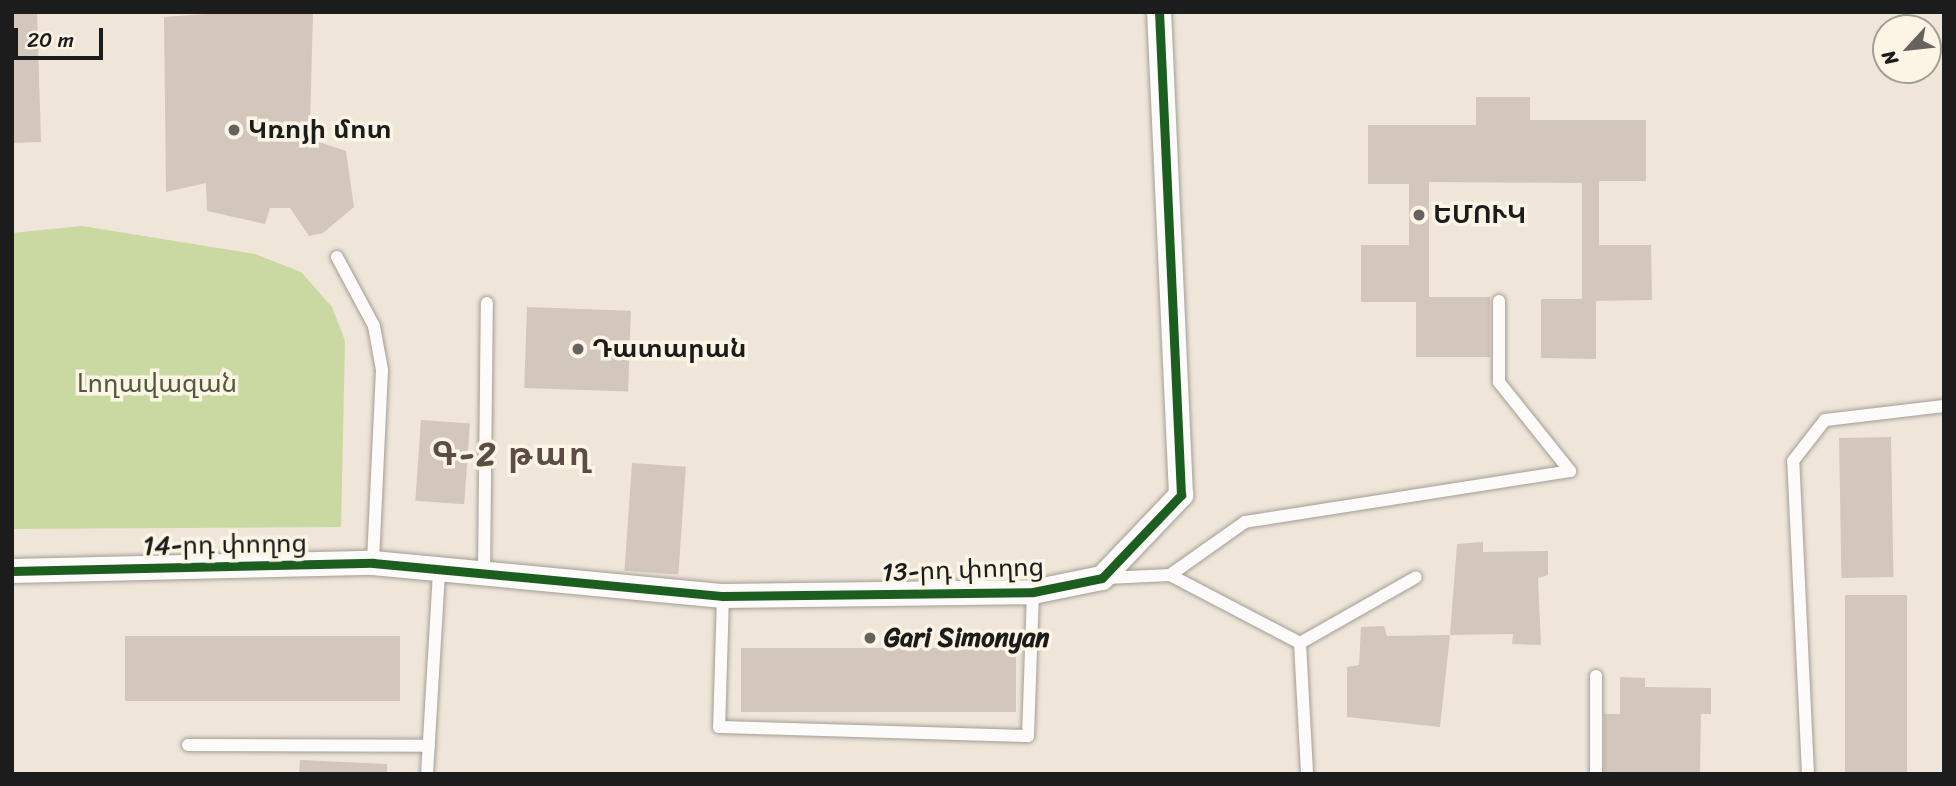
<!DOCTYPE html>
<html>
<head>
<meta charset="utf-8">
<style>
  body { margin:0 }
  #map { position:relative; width:1956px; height:786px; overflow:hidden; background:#efe6d9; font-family:Sriracha,"Noto Sans Armenian",sans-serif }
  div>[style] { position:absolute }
  .green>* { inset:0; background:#cad8a1 }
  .building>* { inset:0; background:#d3c6bc; transform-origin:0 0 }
  .roads { filter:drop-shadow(0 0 2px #a39d96) drop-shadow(0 0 2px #a39d96) }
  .lane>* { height:12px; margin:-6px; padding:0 6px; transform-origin:6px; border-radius:6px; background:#fdfbf9 }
  .street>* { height:24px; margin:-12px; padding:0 12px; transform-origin:12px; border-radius:12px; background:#fdfbf9 }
  .cycleway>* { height:9px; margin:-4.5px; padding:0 4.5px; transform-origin:4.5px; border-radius:4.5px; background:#1b5e20 }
  .dots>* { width:19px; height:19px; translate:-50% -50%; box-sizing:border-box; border:4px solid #fcf5e5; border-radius:50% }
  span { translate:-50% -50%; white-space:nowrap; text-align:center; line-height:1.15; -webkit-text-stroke:7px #fcf5e5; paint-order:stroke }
  .poi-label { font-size:26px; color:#1c1c1c; font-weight:700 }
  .left { translate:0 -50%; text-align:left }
  .park-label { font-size:26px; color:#4e5a3b }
  .street-label { font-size:26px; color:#1c1c1c }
  .district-label { font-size:33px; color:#5b4c44; font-weight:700; letter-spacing:2px }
  .frame { position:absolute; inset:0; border:14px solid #1c1c1c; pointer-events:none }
  .north { position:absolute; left:1872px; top:14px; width:70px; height:70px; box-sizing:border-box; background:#fcf5e5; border:2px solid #a29e95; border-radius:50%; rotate:243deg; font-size:19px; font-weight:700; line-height:28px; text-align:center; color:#1c1c1c }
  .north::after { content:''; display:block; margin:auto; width:24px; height:32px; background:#66635e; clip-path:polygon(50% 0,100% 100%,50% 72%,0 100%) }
  .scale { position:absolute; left:14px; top:28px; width:89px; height:32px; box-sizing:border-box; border:4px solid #1c1c1c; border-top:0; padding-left:9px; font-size:21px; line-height:24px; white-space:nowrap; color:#1c1c1c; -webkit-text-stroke:5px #fcf5e5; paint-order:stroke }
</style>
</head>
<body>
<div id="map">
  <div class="green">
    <div style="clip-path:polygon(82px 226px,255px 254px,301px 272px,332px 307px,345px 341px,341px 527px,12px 529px,12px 233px)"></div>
  </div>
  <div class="building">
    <div style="clip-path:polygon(12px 12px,37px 12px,41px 142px,12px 143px)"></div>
    <div style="clip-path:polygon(234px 12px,313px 12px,310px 124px,301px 136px,346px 151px,354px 207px,323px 233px,309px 236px,290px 208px,270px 208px,265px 224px,207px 211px,206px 183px,166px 192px,164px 17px)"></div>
    <div style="clip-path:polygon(1476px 97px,1530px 97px,1530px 120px,1646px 120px,1646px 181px,1599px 181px,1599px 245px,1651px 245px,1652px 300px,1596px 301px,1596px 359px,1541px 358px,1541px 299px,1582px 299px,1582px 183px,1429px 182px,1429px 297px,1490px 297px,1490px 357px,1416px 357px,1416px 302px,1361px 302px,1361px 245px,1409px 245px,1409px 184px,1368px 184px,1368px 125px,1476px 125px)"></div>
    <div style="left:527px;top:307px;width:104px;height:81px;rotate:2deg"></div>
    <div style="left:421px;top:420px;width:49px;height:81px;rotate:4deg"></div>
    <div style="left:1891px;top:437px;width:140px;height:52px;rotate:89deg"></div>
    <div style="left:632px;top:463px;width:54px;height:108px;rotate:4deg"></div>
    <div style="clip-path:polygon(1483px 542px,1483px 552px,1548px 551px,1548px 575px,1538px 578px,1541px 645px,1512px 644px,1513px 634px,1450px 635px,1440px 727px,1347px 717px,1347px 667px,1359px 665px,1361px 627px,1384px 626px,1387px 636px,1450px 635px,1457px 544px)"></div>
    <div style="left:1845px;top:595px;width:62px;height:179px"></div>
    <div style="left:125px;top:636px;width:275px;height:65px"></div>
    <div style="left:741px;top:648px;width:275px;height:64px"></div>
    <div style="clip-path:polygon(1620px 677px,1645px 678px,1645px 687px,1711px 688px,1711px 714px,1701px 714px,1700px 774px,1604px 774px,1604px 714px,1620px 714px)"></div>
    <div style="clip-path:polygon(300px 760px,387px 764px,387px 774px,299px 774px)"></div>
  </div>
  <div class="roads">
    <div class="lane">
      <div style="left:337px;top:257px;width:78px;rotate:61.8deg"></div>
      <div style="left:374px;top:326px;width:45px;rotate:79.7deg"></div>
      <div style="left:382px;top:370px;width:193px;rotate:92.7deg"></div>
      <div style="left:484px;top:574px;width:271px;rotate:-89.4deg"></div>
      <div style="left:1170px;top:575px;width:147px;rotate:27.6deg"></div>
      <div style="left:1300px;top:643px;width:131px;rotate:86.9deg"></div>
      <div style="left:1106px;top:578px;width:64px;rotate:-2.7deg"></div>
      <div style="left:1170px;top:575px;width:92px;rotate:-35.2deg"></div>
      <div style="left:1245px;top:522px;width:329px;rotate:-8.9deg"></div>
      <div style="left:1570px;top:471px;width:114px;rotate:-128.6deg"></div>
      <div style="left:1499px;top:382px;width:81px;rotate:-90deg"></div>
      <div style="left:723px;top:596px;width:131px;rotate:91.7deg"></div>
      <div style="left:719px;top:727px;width:309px;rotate:1.7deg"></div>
      <div style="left:1028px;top:736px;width:144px;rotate:-88deg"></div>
      <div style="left:1300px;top:643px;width:133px;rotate:-29.6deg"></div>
      <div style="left:188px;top:745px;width:241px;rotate:0.2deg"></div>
      <div style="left:427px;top:774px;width:204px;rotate:-86.6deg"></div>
      <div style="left:1596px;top:774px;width:98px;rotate:-90deg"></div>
      <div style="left:1808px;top:774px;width:313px;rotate:-92.7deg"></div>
      <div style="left:1793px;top:461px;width:52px;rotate:-52deg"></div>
      <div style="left:1825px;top:420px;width:120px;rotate:-6.7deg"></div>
    </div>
    <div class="street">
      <div style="left:12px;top:571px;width:361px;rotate:-1.3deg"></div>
      <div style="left:373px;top:563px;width:352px;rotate:5.4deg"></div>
      <div style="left:723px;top:596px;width:310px;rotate:-0.7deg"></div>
      <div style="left:1033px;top:592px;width:70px;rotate:-11.5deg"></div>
      <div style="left:1102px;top:578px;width:115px;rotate:-46.4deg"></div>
      <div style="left:1181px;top:495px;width:484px;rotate:-92.6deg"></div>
    </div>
  </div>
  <div class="cycleway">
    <div style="left:12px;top:571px;width:361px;rotate:-1.3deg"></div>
    <div style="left:373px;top:563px;width:352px;rotate:5.4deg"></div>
    <div style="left:723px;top:596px;width:310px;rotate:-0.7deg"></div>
    <div style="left:1033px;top:592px;width:70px;rotate:-11.5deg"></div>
    <div style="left:1102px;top:578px;width:115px;rotate:-46.4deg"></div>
    <div style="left:1181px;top:495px;width:484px;rotate:-92.6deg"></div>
  </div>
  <div class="dots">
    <div style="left:234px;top:130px;background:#66635e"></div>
    <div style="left:1419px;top:215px;background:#66635e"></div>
    <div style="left:578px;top:349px;background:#66635e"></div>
    <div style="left:870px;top:638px;background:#66635e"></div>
  </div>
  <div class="poi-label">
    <span class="left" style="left:248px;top:130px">Կռոյի մոտ</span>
    <span class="left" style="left:1433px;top:215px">ԵՄՈՒԿ</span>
    <span class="left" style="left:592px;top:349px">Դատարան</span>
    <span class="left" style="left:884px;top:638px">Gari Simonyan</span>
  </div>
  <div class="park-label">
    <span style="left:157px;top:384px">Լողավազան</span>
  </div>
  <div class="street-label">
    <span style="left:225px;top:545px;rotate:-1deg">14-րդ փողոց</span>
    <span style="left:963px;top:570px;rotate:-2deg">13-րդ փողոց</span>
  </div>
  <div class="district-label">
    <span style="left:512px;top:455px">Գ-2 թաղ</span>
  </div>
  <div class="frame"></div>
  <div class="north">N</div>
  <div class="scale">20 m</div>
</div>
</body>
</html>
